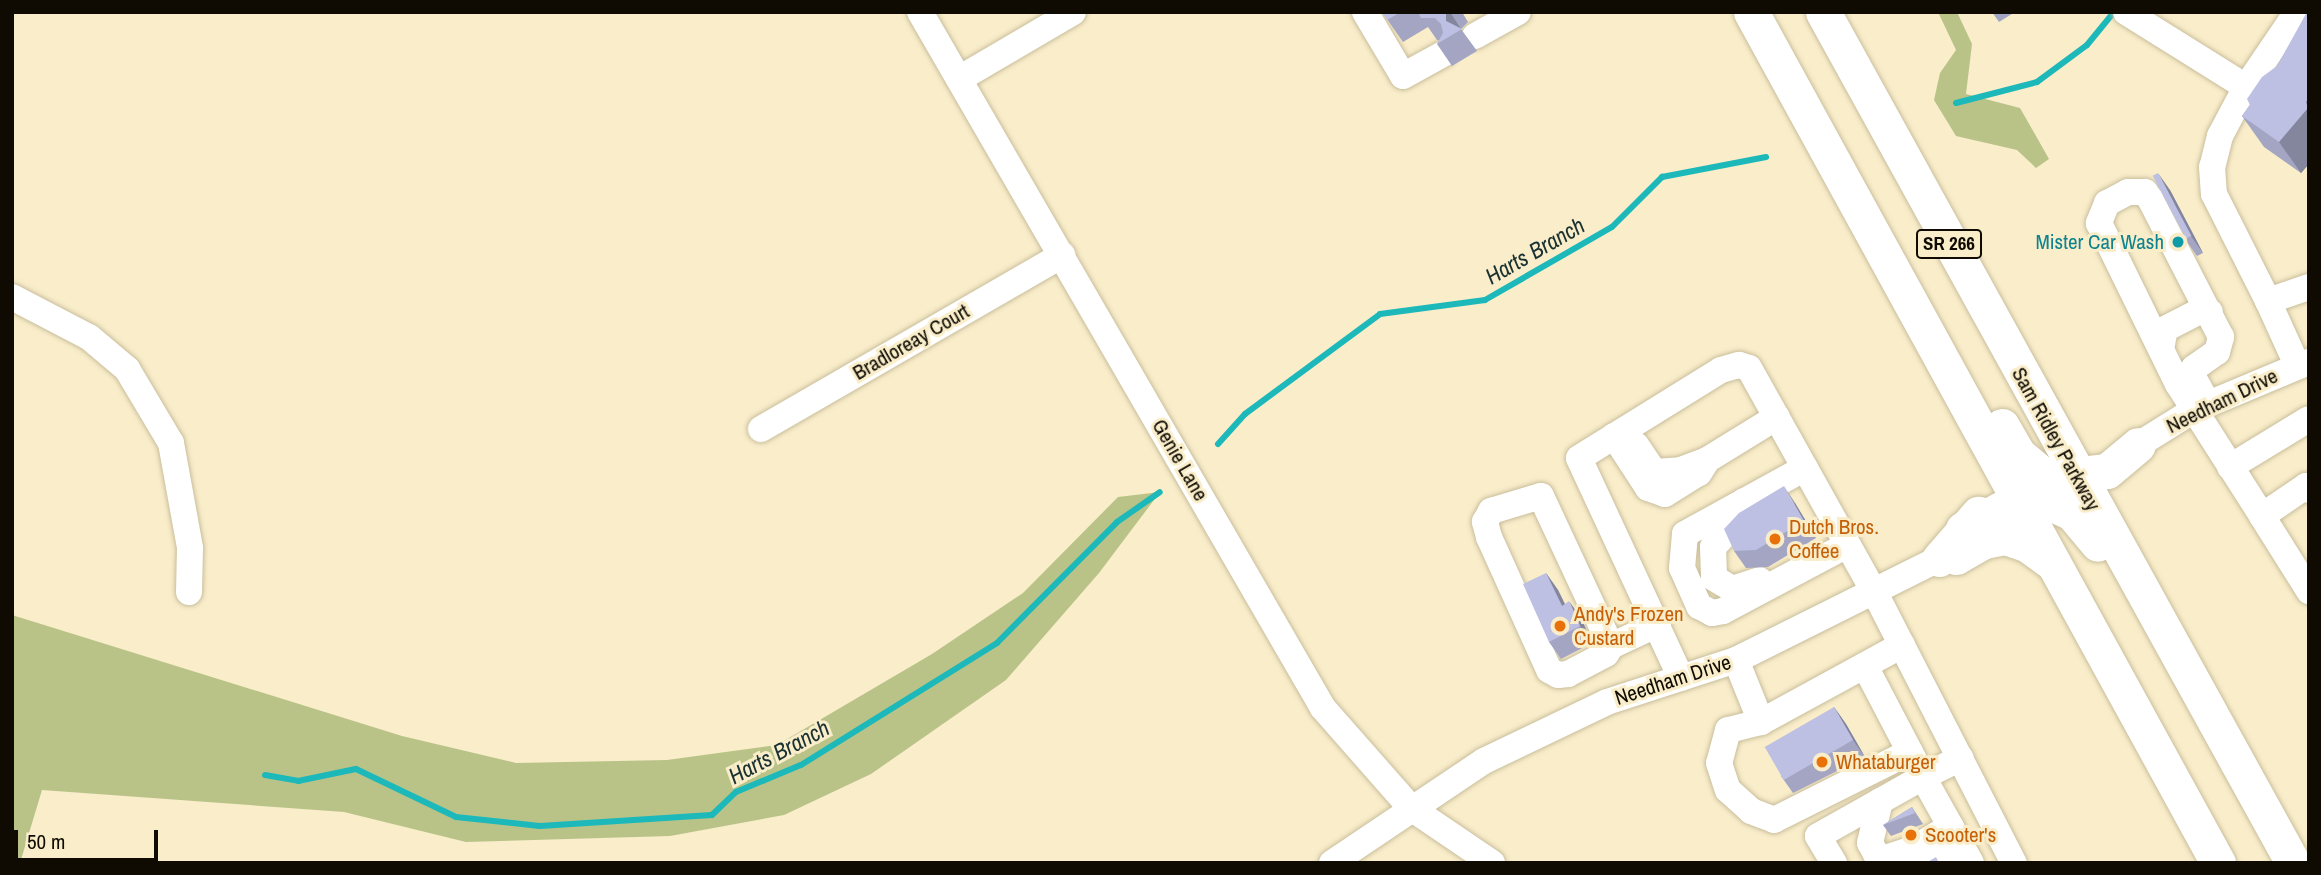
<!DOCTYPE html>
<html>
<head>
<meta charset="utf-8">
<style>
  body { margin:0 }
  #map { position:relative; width:2321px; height:875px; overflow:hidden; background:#f9edca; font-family:"Archivo Narrow",sans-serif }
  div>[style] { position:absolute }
  .green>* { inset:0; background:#b9c388 }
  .stream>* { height:6px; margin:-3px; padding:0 3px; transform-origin:3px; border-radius:3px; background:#1cb8ba }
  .roads { filter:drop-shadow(0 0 2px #c9be9c) drop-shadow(0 0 2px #c9be9c) }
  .minor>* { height:26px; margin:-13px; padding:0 13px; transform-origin:13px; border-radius:13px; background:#fff }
  .major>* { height:35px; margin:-17.5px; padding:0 17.5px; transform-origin:17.5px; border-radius:17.5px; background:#fff }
  .wall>* { inset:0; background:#a3a5c2 }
  .shaded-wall>* { inset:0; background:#84869e }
  .building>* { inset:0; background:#bdc0e2; transform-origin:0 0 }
  .dots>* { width:19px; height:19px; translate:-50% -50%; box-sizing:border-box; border:4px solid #f9edca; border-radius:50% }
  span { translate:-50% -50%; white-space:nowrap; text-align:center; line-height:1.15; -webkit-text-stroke:6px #f9edca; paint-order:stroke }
  .shield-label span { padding:2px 5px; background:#f9edca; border:2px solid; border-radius:5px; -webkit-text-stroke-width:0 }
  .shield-label { font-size:19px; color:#0f0b02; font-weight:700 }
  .culture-label { font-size:21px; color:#0d838f }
  .right { translate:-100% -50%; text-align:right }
  .street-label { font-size:21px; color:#0f0b02 }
  .food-label { font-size:21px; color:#c56008 }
  .left { translate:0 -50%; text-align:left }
  .water-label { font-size:23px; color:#1a3132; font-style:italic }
  .frame { position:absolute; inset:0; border:14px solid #0f0b02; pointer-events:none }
  .scale { position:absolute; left:14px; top:830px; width:144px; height:32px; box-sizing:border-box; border:4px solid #0f0b02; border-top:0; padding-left:9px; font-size:21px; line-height:24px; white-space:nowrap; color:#0f0b02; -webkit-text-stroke:5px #f9edca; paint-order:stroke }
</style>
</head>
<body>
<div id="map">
  <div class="green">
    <div style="clip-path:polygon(1938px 12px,1957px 12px,1972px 44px,1966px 94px,2020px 108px,2049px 159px,2036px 168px,2017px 150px,1956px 136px,1934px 100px,1940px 73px,1956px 50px)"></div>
    <div style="clip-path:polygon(1160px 492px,1099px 573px,1006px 680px,871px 774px,784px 815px,670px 836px,466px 842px,344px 812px,42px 790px,20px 863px,12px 863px,12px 615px,402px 736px,516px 763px,667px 760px,777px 745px,932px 654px,1023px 593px,1118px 497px)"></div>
  </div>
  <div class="stream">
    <div style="left:1956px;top:103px;width:84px;rotate:-14.5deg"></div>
    <div style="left:2037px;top:82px;width:62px;rotate:-36.5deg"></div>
    <div style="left:2087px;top:45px;width:43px;rotate:-50.7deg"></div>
    <div style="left:1218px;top:444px;width:40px;rotate:-48deg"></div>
    <div style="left:1245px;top:414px;width:168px;rotate:-36.5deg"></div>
    <div style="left:1380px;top:314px;width:106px;rotate:-7.6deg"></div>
    <div style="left:1485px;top:300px;width:146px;rotate:-29.9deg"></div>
    <div style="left:1612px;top:227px;width:71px;rotate:-45deg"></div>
    <div style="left:1662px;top:177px;width:106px;rotate:-10.9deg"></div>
    <div style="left:265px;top:775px;width:34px;rotate:10deg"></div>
    <div style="left:298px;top:781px;width:59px;rotate:-11.7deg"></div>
    <div style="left:356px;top:769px;width:111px;rotate:25.6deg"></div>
    <div style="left:456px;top:817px;width:84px;rotate:6.1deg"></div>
    <div style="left:540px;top:826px;width:172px;rotate:-3.7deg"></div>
    <div style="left:712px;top:815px;width:33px;rotate:-44deg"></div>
    <div style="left:736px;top:792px;width:70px;rotate:-22.6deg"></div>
    <div style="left:801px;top:765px;width:231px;rotate:-31.9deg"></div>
    <div style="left:997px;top:643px;width:170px;rotate:-45.2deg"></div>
    <div style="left:1117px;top:522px;width:52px;rotate:-34.9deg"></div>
  </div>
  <div class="roads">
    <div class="minor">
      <div style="left:920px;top:12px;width:804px;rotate:59.93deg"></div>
      <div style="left:1323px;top:708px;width:133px;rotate:48.7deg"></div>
      <div style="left:1411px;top:808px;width:98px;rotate:34.2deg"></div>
      <div style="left:1365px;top:12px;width:74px;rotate:59.3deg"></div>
      <div style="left:1403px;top:76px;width:46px;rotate:-28.8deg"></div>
      <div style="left:2126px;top:12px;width:142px;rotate:32deg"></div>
      <div style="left:2246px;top:87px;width:55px;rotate:118deg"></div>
      <div style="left:2220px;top:136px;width:32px;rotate:104deg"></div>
      <div style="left:2212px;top:167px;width:27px;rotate:86deg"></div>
      <div style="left:2214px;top:194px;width:120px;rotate:63.2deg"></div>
      <div style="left:2268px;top:301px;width:43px;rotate:-18.9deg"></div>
      <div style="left:1475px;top:36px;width:49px;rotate:-29.2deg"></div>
      <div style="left:959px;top:79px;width:132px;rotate:-30.4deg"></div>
      <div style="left:2246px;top:87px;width:91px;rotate:-55.8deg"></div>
      <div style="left:12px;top:297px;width:87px;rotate:27.5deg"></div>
      <div style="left:89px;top:337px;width:50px;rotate:40.1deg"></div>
      <div style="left:127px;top:369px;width:86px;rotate:59.3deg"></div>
      <div style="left:171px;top:443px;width:107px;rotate:79.7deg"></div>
      <div style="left:190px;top:548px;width:44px;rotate:91.3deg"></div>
      <div style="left:2268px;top:301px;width:70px;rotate:65.6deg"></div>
      <div style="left:2162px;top:344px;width:15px;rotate:-79deg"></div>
      <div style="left:2165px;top:329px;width:42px;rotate:-27.2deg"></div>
      <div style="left:2202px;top:310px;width:8px;rotate:14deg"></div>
      <div style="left:2208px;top:404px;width:31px;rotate:-119deg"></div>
      <div style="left:2193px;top:377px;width:9px;rotate:-84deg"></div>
      <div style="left:2194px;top:368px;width:28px;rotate:-35deg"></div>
      <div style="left:2217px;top:352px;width:16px;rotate:-75deg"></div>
      <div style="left:2221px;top:337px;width:155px;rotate:-117.2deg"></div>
      <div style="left:2150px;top:199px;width:9px;rotate:-126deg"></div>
      <div style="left:2145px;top:192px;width:17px;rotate:180deg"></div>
      <div style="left:2128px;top:192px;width:24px;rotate:152deg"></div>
      <div style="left:2107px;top:203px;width:22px;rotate:112deg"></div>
      <div style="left:2099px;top:223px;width:179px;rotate:63.9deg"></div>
      <div style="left:2178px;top:384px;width:156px;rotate:57.5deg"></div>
      <div style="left:2262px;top:516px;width:53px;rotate:-34.3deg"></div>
      <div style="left:2306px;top:486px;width:5px;rotate:53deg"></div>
      <div style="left:761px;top:429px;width:348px;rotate:-30deg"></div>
      <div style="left:1614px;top:436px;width:62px;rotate:56.8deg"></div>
      <div style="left:1648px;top:488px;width:18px;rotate:19deg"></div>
      <div style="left:1665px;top:494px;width:40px;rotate:-32deg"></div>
      <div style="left:1699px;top:473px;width:15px;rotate:-58deg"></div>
      <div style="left:1707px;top:460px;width:82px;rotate:-31.6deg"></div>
      <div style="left:1636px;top:445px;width:32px;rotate:56deg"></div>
      <div style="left:1654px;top:472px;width:27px;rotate:-4deg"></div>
      <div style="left:1681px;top:470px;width:25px;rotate:-21deg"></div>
      <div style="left:2138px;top:445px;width:66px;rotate:-32deg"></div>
      <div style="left:2194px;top:410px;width:125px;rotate:-22.7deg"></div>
      <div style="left:2230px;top:467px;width:92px;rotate:-31.3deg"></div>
      <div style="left:1805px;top:468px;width:137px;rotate:151.2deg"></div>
      <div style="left:1685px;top:534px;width:34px;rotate:95deg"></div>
      <div style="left:1682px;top:568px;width:42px;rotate:65.9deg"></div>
      <div style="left:1699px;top:606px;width:15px;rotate:28deg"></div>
      <div style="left:1712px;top:613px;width:11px;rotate:-10deg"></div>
      <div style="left:1723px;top:611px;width:140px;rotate:-28deg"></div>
      <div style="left:1744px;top:501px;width:21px;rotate:107deg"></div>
      <div style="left:1738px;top:521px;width:36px;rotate:134deg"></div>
      <div style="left:1713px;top:547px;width:31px;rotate:88deg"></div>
      <div style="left:1714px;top:578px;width:21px;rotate:31deg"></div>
      <div style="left:1732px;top:589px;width:29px;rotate:-18deg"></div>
      <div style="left:2262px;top:516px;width:89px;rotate:57.9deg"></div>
      <div style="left:1902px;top:645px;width:161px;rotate:151.4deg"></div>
      <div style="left:1761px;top:722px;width:34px;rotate:166deg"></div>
      <div style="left:1728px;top:730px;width:34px;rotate:105deg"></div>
      <div style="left:1719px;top:763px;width:28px;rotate:72deg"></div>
      <div style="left:1728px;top:790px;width:31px;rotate:42deg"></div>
      <div style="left:1751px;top:811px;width:25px;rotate:21deg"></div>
      <div style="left:1774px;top:820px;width:152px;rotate:-26.6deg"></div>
      <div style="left:1611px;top:646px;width:9px;rotate:122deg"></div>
      <div style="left:1606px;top:654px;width:43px;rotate:152.2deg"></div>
      <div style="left:1568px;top:674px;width:10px;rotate:174deg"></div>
      <div style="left:1558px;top:675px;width:10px;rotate:-151deg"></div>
      <div style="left:1549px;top:670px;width:146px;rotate:-114.3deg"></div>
      <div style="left:1489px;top:537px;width:16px;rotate:-105deg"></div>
      <div style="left:1485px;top:522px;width:13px;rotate:-61deg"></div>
      <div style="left:1491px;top:511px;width:52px;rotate:-16.7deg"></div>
      <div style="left:1541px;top:496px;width:166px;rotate:65deg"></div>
      <div style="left:1611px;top:646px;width:52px;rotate:-25.1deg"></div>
      <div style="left:1736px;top:660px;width:67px;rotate:68deg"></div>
      <div style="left:1865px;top:666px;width:125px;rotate:62.4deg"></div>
      <div style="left:1923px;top:777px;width:42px;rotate:-26.6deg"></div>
      <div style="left:1681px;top:678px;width:242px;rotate:-114.9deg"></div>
      <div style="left:1579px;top:458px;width:167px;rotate:-31.8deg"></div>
      <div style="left:1721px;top:370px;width:19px;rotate:-16deg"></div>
      <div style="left:1739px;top:365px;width:10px;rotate:17deg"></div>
      <div style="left:1749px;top:368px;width:258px;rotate:60.8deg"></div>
      <div style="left:1875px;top:593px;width:304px;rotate:62.8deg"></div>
      <div style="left:1880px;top:801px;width:43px;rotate:103.4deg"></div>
      <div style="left:1870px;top:843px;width:13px;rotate:61deg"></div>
      <div style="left:1876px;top:854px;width:10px;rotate:24deg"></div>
      <div style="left:1885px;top:858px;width:29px;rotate:-18deg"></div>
      <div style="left:1913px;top:849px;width:44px;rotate:-31.2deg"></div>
      <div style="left:1332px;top:863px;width:183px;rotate:-33.9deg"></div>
      <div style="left:1484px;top:761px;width:136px;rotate:-25.6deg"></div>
      <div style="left:1607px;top:702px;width:136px;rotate:-18deg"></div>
      <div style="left:1736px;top:660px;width:227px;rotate:-26.5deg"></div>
      <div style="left:1834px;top:863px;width:31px;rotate:-121deg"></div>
      <div style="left:1818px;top:836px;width:120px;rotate:-29.3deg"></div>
      <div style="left:1923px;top:777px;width:98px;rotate:60.8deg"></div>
      <div style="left:1931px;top:863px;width:35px;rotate:-31deg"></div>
    </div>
    <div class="major">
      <div style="left:1751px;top:12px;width:971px;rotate:61.24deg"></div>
      <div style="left:1823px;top:12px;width:972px;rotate:61.09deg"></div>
      <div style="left:2002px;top:426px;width:32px;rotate:60deg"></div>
      <div style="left:2018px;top:454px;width:38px;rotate:40deg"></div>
      <div style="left:2047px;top:478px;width:60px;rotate:-6.7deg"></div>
      <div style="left:2107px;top:471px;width:40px;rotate:-40deg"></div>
      <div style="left:1963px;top:529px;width:43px;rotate:-27.8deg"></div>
      <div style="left:2001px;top:509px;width:43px;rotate:-12.1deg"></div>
      <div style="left:2043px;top:500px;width:32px;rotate:24deg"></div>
      <div style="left:2072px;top:513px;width:40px;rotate:50deg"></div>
      <div style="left:1956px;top:557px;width:32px;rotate:-30deg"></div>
      <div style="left:1984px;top:541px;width:21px;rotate:-11deg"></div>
      <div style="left:2005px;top:537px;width:24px;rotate:19deg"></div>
      <div style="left:2028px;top:545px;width:31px;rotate:36deg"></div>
      <div style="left:1939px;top:559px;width:60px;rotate:-49.1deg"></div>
    </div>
  </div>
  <div class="wall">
    <div style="clip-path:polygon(1382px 12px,1462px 12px,1468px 22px,1461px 29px,1477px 51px,1452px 66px,1437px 44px,1439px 40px,1437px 40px,1428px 27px,1403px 42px)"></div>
    <div style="clip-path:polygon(1992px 12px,2015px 12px,1999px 22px)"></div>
    <div style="clip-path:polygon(2309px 12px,2309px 164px,2301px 173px,2264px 147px,2242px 116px,2277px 66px)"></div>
    <div style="clip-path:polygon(2170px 190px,2203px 253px,2197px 256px,2185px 239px)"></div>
    <div style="clip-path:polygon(1795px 503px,1816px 538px,1768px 567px,1746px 568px,1734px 551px)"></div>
    <div style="clip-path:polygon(1546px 573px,1558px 590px,1565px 604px,1581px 618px,1592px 643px,1561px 659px,1549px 642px)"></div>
    <div style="clip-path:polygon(1834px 707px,1846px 724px,1865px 757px,1793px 793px,1781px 776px)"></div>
    <div style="clip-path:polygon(1912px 807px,1923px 824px,1891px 836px,1883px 825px)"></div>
  </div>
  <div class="shaded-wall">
    <div style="clip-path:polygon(1446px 12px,1450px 12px,1461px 29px,1446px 21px)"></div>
    <div style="clip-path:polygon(2309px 97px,2309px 164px,2301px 173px,2279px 142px)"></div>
    <div style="clip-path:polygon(2158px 173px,2170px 190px,2203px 253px,2191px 236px)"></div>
    <div style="clip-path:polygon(1784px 486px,1795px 503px,1816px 538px,1804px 521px)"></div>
    <div style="clip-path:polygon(1546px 573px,1558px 590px,1574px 623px,1562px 606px)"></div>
    <div style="clip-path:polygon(1569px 601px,1581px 618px,1592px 643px,1580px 626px)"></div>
    <div style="clip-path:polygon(1834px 707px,1846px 724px,1865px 757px,1853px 740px)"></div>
  </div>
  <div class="building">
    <div style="clip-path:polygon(1382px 12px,1401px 12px,1387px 20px)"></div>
    <div style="clip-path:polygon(1418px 12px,1446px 12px,1446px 21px,1462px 29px,1437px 44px,1443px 33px,1441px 24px,1435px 18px,1421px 18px)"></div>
    <div style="clip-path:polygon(2307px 12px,2309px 12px,2309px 97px,2306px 102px,2308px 108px,2279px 142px,2242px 116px,2250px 105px,2247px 99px,2262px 77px,2277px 66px)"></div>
    <div style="left:2158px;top:173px;width:71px;height:6px;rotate:62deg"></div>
    <div style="clip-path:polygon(1784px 486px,1804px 521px,1756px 550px,1734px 551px,1724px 529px,1739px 513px)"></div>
    <div style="clip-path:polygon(1546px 573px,1562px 606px,1569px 601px,1580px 626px,1549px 642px,1523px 584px)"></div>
    <div style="left:1834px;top:707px;width:38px;height:80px;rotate:60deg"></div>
    <div style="clip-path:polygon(1912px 807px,1915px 813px,1883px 825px)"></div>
    <div style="clip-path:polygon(1936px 857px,1939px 863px,1926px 863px)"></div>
  </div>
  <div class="dots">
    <div style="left:2178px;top:242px;background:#0f9aa8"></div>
    <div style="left:1775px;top:539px;background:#e8710a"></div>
    <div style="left:1560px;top:626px;background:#e8710a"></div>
    <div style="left:1822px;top:762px;background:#e8710a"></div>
    <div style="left:1911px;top:835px;background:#e8710a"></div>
  </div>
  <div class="shield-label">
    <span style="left:1949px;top:244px">SR 266</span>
  </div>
  <div class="culture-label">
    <span class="right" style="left:2164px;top:242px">Mister Car Wash</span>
  </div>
  <div class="street-label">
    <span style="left:911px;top:342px;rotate:-30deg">Bradloreay Court</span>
    <span style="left:2222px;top:401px;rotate:-26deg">Needham Drive</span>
    <span style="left:2056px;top:439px;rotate:61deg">Sam Ridley Parkway</span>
    <span style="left:1180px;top:460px;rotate:60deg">Genie Lane</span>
    <span style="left:1673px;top:680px;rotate:-18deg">Needham Drive</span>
  </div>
  <div class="food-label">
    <span class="left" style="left:1789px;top:539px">Dutch Bros.<br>Coffee</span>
    <span class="left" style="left:1574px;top:626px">Andy's Frozen<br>Custard</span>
    <span class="left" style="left:1836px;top:762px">Whataburger</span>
    <span class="left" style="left:1925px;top:835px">Scooter's</span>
  </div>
  <div class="water-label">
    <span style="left:1535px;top:251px;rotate:-30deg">Harts Branch</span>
    <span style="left:779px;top:752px;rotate:-28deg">Harts Branch</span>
  </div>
  <div class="frame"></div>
  <div class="scale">50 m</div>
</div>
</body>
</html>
